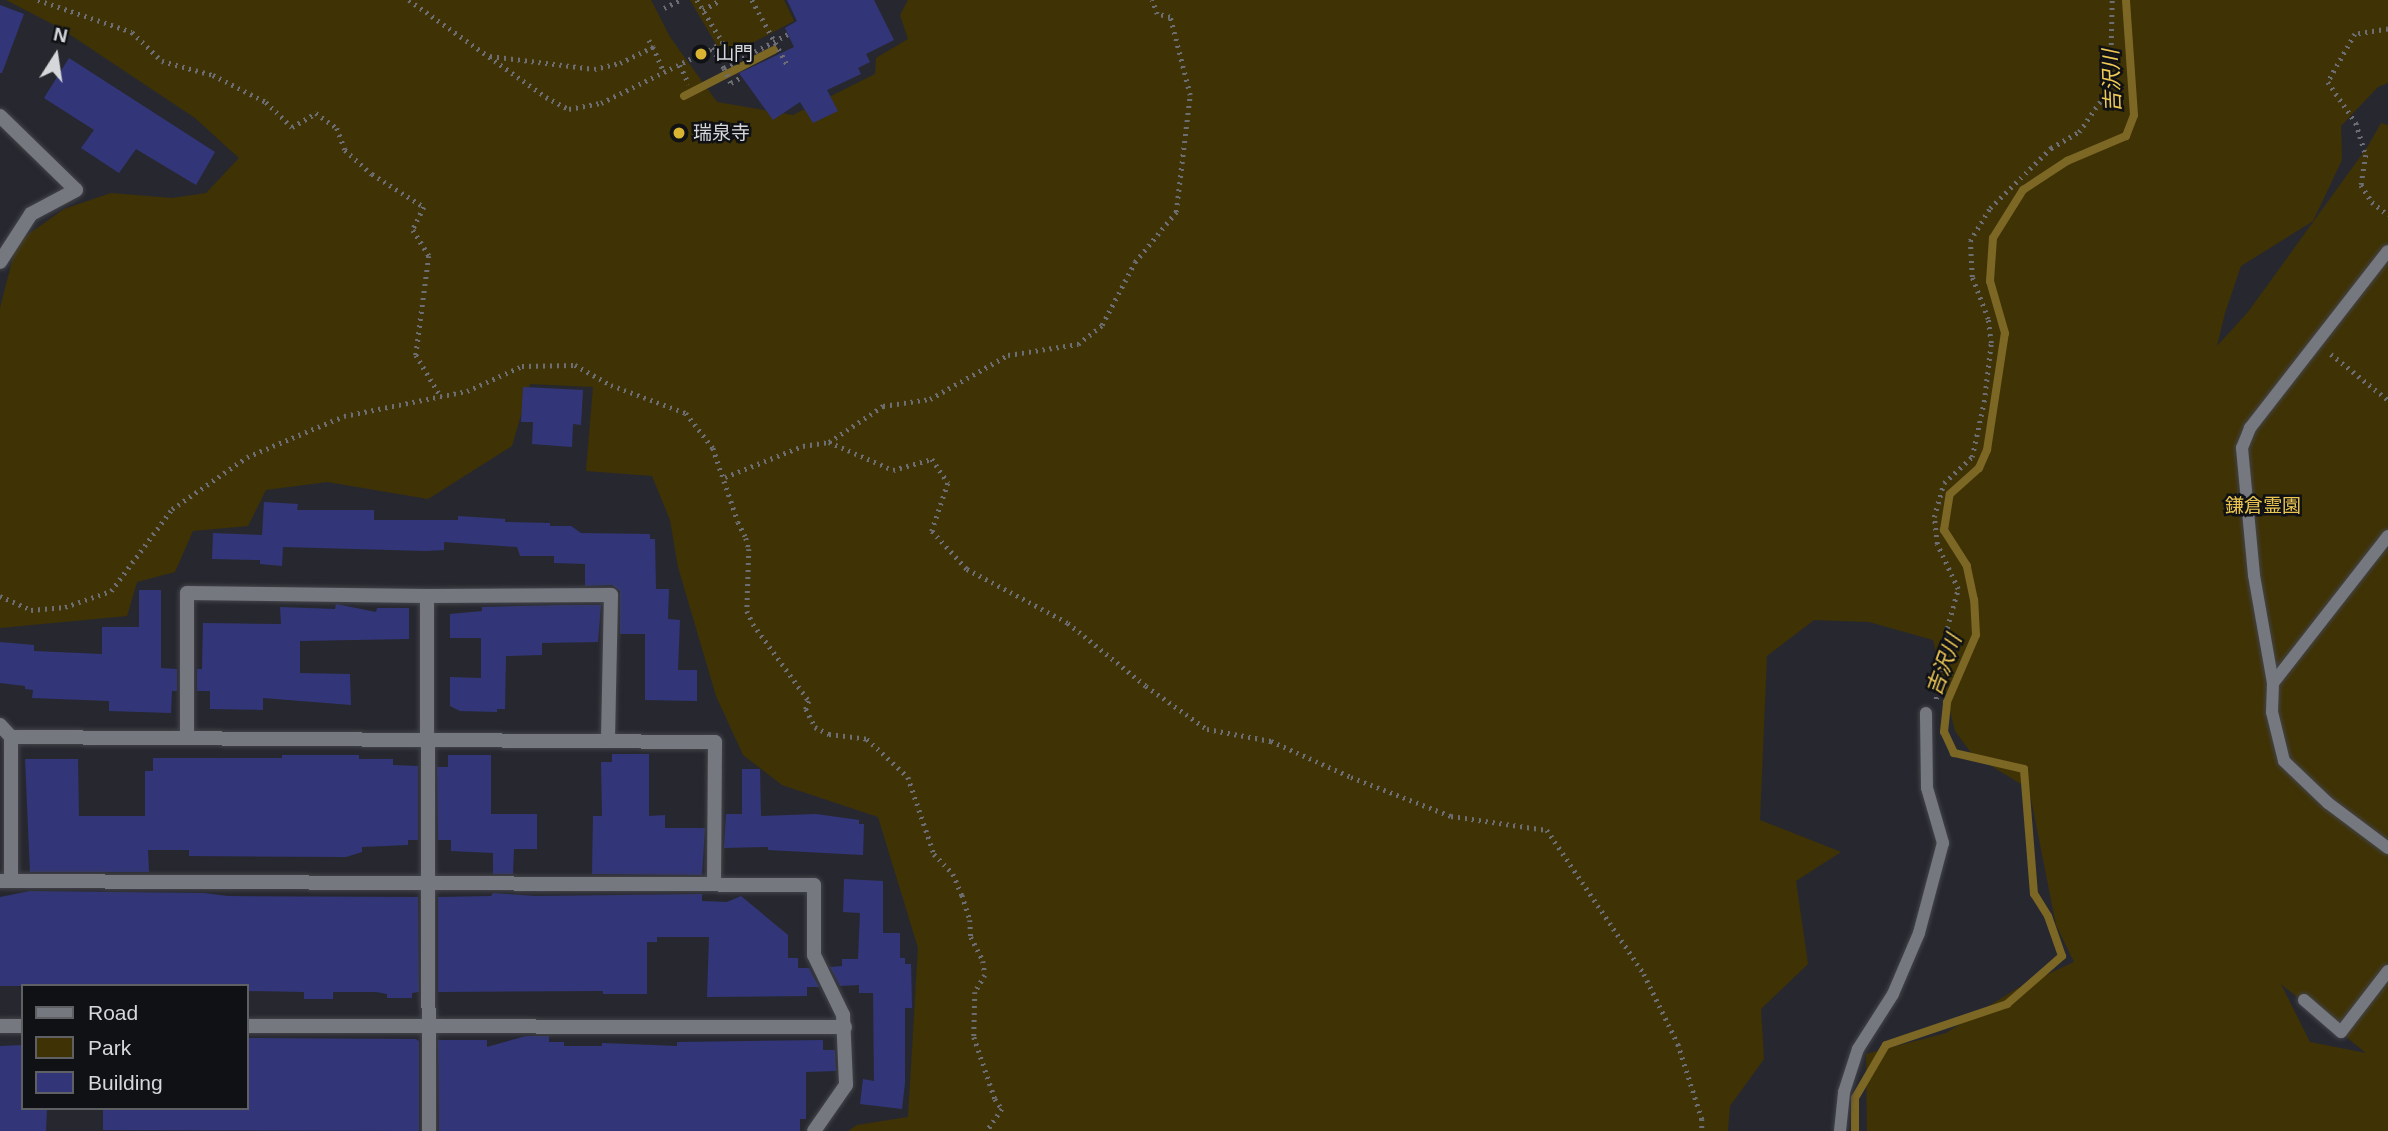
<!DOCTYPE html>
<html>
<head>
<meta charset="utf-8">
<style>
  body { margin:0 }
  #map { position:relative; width:2388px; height:1131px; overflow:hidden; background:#27282f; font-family:Arial,"Noto Sans JP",sans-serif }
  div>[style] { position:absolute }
  .green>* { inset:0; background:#3f3204 }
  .stream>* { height:8px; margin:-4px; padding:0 4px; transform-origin:4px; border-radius:4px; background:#7c6725 }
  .building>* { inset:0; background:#323678 }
  .path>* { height:4.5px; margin-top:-2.25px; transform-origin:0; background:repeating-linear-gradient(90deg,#6d6e74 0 2px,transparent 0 7px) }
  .roads { filter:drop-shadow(0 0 2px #43444a) drop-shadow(0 0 2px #43444a) }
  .service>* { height:12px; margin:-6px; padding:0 6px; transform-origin:6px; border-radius:6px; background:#767880 }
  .minor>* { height:14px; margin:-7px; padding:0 7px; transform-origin:7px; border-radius:7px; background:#767880 }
  .dots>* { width:19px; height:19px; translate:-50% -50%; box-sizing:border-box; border:4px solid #101114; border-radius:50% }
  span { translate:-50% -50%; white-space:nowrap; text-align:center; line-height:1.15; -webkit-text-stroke:5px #101114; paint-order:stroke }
  .poi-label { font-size:19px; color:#d6d7db }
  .left { translate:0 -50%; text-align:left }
  .park-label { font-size:19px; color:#ecc651 }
  .water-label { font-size:21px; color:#f0ca55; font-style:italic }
  .legend { position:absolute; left:21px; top:984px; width:228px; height:126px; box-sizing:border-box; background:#101114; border:2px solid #5f6064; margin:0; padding:9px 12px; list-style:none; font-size:21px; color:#d6d7db }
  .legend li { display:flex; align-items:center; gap:14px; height:35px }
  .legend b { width:35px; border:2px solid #5f6064 }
  .north { position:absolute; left:21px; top:21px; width:70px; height:70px; -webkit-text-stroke:5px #101114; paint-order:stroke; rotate:12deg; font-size:19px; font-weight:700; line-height:28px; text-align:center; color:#d6d7db }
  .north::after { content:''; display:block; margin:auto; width:24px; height:32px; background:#d6d7db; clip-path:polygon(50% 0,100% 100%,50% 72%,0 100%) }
</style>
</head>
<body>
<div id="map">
  <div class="green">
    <div style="clip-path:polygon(evenodd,6px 0,651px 0,670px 37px,717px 102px,793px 115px,875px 74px,876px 58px,908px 39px,900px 15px,908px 0,2388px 0,2388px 83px,2378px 87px,2341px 126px,2342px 160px,2313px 221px,2241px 266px,2225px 313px,2217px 346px,2248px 312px,2368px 146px,2381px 123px,2388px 125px,2388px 1131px,1867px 1131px,1866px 1054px,1946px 1033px,2016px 989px,2074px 962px,2056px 925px,2029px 789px,1972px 754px,1955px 731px,1933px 640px,1869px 622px,1814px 620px,1767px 656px,1760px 820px,1841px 852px,1796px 881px,1808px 964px,1761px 1009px,1764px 1059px,1730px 1106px,1728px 1131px,848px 1131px,857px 1125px,908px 1117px,918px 948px,878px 817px,782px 785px,743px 755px,716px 696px,678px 567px,670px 520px,652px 476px,586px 471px,593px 387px,530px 384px,512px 446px,428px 499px,327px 482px,266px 490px,248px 526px,193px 531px,175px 572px,137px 582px,127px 616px,0 628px,0 308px,17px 242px,64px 209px,111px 193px,172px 198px,206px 193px,239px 158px,195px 118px,60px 28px,6px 0,2281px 984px,2366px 1053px,2310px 1042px,2281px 984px)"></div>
    <div style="clip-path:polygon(690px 0,784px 0,794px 21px,724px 58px)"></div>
  </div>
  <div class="stream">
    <div style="left:684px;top:96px;width:101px;rotate:-27.1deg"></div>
    <div style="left:1855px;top:1131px;width:33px;rotate:-90deg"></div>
    <div style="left:1855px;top:1098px;width:61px;rotate:-59.7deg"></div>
    <div style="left:1886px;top:1045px;width:128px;rotate:-18.7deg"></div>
    <div style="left:2007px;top:1004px;width:73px;rotate:-41.1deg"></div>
    <div style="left:2062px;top:956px;width:42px;rotate:-109.3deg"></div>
    <div style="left:2048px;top:916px;width:26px;rotate:-122deg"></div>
    <div style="left:2034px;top:894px;width:125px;rotate:-94.6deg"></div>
    <div style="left:2024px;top:769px;width:72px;rotate:-167.1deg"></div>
    <div style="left:1954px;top:753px;width:23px;rotate:-115deg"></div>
    <div style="left:1944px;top:732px;width:30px;rotate:-84deg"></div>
    <div style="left:1947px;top:702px;width:73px;rotate:-66.6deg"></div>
    <div style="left:1976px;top:635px;width:35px;rotate:-93deg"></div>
    <div style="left:1974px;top:600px;width:35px;rotate:-102deg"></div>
    <div style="left:1967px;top:566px;width:43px;rotate:-122.6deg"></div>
    <div style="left:1944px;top:530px;width:36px;rotate:-81deg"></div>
    <div style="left:1950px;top:494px;width:39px;rotate:-42deg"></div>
    <div style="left:1979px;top:468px;width:20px;rotate:-66deg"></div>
    <div style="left:1987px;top:450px;width:118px;rotate:-81.3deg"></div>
    <div style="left:2005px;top:333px;width:54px;rotate:-106.1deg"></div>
    <div style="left:1990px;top:281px;width:43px;rotate:-86deg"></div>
    <div style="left:1993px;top:238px;width:57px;rotate:-58deg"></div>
    <div style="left:2023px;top:190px;width:53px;rotate:-33.4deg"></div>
    <div style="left:2067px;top:161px;width:64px;rotate:-23deg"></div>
    <div style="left:2126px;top:136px;width:22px;rotate:-69deg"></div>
    <div style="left:2134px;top:115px;width:115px;rotate:-94deg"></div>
  </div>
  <div class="building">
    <div style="clip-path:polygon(787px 0,874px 0,894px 40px,866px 54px,870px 62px,858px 68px,861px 74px,827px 90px,838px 111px,813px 123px,800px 102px,773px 120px,739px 73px,794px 47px,785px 28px,797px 21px)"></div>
    <div style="clip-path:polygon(0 5px,24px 14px,2px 73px,0 73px)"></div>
    <div style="clip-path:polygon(69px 58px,215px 152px,196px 185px,136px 149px,119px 173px,81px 148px,94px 130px,44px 98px)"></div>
    <div style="clip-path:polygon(523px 387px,583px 390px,581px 425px,573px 424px,572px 447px,532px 444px,533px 422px,521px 422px)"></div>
    <div style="clip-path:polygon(264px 502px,298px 504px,297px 510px,374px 510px,374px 520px,458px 520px,458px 516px,505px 519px,505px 522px,550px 523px,550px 526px,571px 526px,581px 533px,650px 534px,650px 539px,655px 539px,656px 589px,669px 589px,668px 619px,680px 620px,678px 670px,697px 670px,697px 701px,645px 700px,645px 634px,620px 634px,620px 591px,612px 585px,585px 586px,585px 564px,554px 563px,554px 556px,520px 556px,517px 547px,444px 542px,444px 550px,426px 551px,283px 547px,282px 566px,260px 564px,260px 560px,212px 559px,213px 533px,262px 535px)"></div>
    <div style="clip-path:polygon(139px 590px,161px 590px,161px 668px,177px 669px,177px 691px,172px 691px,171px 713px,109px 711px,109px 701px,32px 698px,33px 690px,25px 689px,25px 686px,0 683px,0 642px,34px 645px,34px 651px,102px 654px,102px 627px,139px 627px)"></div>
    <div style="clip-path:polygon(336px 604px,376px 612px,377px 608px,409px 608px,409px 639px,300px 641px,300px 673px,350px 674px,351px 705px,263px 698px,263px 710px,210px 709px,210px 691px,197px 691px,197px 669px,202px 669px,203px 623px,281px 624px,280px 607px,335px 609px)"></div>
    <div style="clip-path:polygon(564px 605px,601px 605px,598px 642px,542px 643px,542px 655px,506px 656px,505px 709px,497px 709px,497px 712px,460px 711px,450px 706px,450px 677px,481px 678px,481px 638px,450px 638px,450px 614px,482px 611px,482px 607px)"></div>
    <div style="clip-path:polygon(612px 754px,649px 754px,649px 816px,665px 815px,665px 828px,705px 828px,702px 875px,592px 874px,593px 816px,602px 816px,601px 762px,612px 762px)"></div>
    <div style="clip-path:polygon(282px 755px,359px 755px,359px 759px,393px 759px,393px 765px,418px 766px,418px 840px,408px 840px,408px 845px,362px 847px,362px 852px,346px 857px,189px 856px,189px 850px,148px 850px,149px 872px,30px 872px,25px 759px,78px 759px,79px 816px,145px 816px,145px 771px,153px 771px,153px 758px,282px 758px)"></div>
    <div style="clip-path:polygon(448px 755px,491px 755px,491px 814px,537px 814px,537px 849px,514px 849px,513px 874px,493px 874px,493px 853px,451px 851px,451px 840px,438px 840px,437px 767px,448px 767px)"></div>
    <div style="clip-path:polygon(742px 769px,760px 769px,761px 816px,816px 814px,859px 820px,859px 824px,864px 824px,863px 855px,768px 850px,768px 847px,724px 848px,726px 814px,742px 814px)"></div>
    <div style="clip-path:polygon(844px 879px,883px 881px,883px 933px,900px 933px,900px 958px,905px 958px,905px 964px,911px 964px,912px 1008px,905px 1008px,905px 1083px,902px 1109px,860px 1104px,863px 1079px,874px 1081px,873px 993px,859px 993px,859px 985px,840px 986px,830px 967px,842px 966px,842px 959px,858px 959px,860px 913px,843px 912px)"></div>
    <div style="clip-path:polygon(30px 891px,204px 893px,228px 896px,418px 897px,419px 992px,412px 993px,412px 998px,387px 998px,387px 994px,376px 992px,333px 992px,333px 999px,304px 999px,304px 992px,248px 991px,248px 986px,0 986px,0 897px)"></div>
    <div style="clip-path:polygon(493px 893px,535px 896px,702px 894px,702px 901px,727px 902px,741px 896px,788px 935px,788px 958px,798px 958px,798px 968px,809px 968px,819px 987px,807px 987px,807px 996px,707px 997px,709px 937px,657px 937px,657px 942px,647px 942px,647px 994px,603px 994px,603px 991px,438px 992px,438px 897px,491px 896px)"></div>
    <div style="clip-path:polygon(526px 1036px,549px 1036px,549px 1042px,564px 1042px,564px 1046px,602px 1046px,602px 1043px,677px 1046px,677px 1042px,823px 1040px,823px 1050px,835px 1050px,836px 1071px,806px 1072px,806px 1119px,800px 1119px,800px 1131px,439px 1131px,438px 1040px,487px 1040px,487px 1047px)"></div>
    <div style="clip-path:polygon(247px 1038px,416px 1039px,419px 1041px,419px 1131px,103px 1130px,103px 1108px,247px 1108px)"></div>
    <div style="clip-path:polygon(23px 1045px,23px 1108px,47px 1108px,46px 1131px,0 1131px,0 1046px)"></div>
  </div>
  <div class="path">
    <div style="left:38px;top:0;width:99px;rotate:18.8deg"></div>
    <div style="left:132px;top:32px;width:42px;rotate:44deg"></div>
    <div style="left:162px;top:61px;width:53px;rotate:15.4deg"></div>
    <div style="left:213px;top:75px;width:59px;rotate:27deg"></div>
    <div style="left:266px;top:102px;width:36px;rotate:44deg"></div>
    <div style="left:292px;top:127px;width:28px;rotate:-30deg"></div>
    <div style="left:316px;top:113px;width:26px;rotate:36deg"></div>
    <div style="left:337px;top:128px;width:23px;rotate:70deg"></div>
    <div style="left:345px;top:150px;width:36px;rotate:42deg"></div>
    <div style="left:372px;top:174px;width:62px;rotate:32.4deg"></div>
    <div style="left:424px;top:207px;width:25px;rotate:116deg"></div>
    <div style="left:413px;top:230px;width:31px;rotate:58deg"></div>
    <div style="left:429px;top:256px;width:100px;rotate:97.5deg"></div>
    <div style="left:416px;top:355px;width:49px;rotate:59.2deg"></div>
    <div style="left:409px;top:0;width:168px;rotate:35.3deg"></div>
    <div style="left:546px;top:97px;width:26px;rotate:28deg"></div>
    <div style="left:569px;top:109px;width:33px;rotate:-11deg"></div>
    <div style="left:601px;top:103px;width:104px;rotate:-26.3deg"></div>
    <div style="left:697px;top:0;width:50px;rotate:58.8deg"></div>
    <div style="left:723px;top:43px;width:17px;rotate:152deg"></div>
    <div style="left:752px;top:0;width:75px;rotate:61.4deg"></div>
    <div style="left:664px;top:8px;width:18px;rotate:-27deg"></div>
    <div style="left:703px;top:10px;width:20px;rotate:-30deg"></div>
    <div style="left:2388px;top:29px;width:33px;rotate:171deg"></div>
    <div style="left:2355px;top:34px;width:55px;rotate:119.4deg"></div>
    <div style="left:2328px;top:82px;width:50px;rotate:55.7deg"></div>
    <div style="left:2356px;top:123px;width:34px;rotate:73deg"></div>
    <div style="left:2366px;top:155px;width:30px;rotate:99deg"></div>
    <div style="left:2361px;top:185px;width:20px;rotate:57deg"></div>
    <div style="left:2372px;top:202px;width:21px;rotate:39deg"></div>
    <div style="left:649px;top:40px;width:8px;rotate:60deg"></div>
    <div style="left:712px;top:48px;width:23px;rotate:59deg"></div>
    <div style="left:724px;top:68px;width:72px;rotate:-28deg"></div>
    <div style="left:490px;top:56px;width:105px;rotate:7.1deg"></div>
    <div style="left:594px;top:69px;width:27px;rotate:-13deg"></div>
    <div style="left:620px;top:63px;width:37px;rotate:-26deg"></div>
    <div style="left:653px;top:47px;width:27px;rotate:66deg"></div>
    <div style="left:680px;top:65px;width:21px;rotate:65deg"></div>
    <div style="left:724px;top:68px;width:17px;rotate:65deg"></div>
    <div style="left:731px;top:83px;width:12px;rotate:-31deg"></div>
    <div style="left:2331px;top:354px;width:73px;rotate:38.9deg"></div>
    <div style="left:829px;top:442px;width:70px;rotate:23.6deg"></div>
    <div style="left:893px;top:470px;width:41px;rotate:-15.8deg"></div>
    <div style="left:932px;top:459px;width:29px;rotate:56deg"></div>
    <div style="left:948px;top:483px;width:51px;rotate:108.4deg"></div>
    <div style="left:932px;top:531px;width:52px;rotate:47.4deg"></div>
    <div style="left:967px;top:569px;width:115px;rotate:28.1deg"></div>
    <div style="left:1068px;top:623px;width:100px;rotate:38.9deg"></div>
    <div style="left:1146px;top:686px;width:75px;rotate:35.2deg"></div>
    <div style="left:1207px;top:729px;width:65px;rotate:10.6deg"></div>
    <div style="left:1271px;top:741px;width:88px;rotate:24.2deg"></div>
    <div style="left:1351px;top:777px;width:107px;rotate:21.3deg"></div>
    <div style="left:1451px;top:816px;width:97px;rotate:8.3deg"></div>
    <div style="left:1547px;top:830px;width:174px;rotate:56deg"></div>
    <div style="left:1644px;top:974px;width:78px;rotate:64.1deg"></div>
    <div style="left:1678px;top:1044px;width:79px;rotate:72.3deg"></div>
    <div style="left:1702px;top:1119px;width:12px;rotate:90deg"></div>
    <div style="left:725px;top:477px;width:84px;rotate:-21.7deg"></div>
    <div style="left:803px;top:446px;width:26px;rotate:-9deg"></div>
    <div style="left:829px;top:442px;width:65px;rotate:-33.7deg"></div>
    <div style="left:883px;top:406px;width:48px;rotate:-8.5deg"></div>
    <div style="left:930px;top:399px;width:90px;rotate:-29.4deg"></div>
    <div style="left:1008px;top:355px;width:71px;rotate:-8.9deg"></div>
    <div style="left:1078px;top:344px;width:31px;rotate:-38deg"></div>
    <div style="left:1102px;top:325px;width:71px;rotate:-62.4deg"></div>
    <div style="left:1135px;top:262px;width:65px;rotate:-50.6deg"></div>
    <div style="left:1176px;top:212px;width:118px;rotate:-83.2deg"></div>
    <div style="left:1190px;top:95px;width:81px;rotate:-104.4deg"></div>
    <div style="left:1170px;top:17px;width:13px;rotate:-167deg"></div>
    <div style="left:1157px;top:14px;width:15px;rotate:-110deg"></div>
    <div style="left:0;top:596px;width:34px;rotate:24deg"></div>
    <div style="left:31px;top:610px;width:34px;rotate:-5deg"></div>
    <div style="left:65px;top:607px;width:49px;rotate:-19.2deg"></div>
    <div style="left:111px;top:591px;width:102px;rotate:-53.4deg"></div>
    <div style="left:172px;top:509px;width:91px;rotate:-34.7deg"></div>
    <div style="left:247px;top:457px;width:105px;rotate:-22.9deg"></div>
    <div style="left:344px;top:416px;width:126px;rotate:-11.5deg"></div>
    <div style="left:467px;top:391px;width:60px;rotate:-24.4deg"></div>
    <div style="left:522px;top:366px;width:53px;rotate:-1.1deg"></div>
    <div style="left:575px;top:365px;width:41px;rotate:29.1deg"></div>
    <div style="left:611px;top:385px;width:80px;rotate:20.5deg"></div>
    <div style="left:686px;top:413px;width:44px;rotate:52.4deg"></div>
    <div style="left:713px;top:448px;width:78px;rotate:71.3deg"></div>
    <div style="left:738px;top:522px;width:18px;rotate:63deg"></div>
    <div style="left:746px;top:538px;width:11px;rotate:75deg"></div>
    <div style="left:749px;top:549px;width:62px;rotate:91.8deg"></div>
    <div style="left:747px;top:611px;width:14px;rotate:65deg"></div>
    <div style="left:753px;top:624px;width:95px;rotate:54deg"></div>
    <div style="left:809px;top:701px;width:9px;rotate:111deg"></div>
    <div style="left:806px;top:709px;width:20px;rotate:63deg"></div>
    <div style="left:815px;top:727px;width:16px;rotate:27deg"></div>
    <div style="left:829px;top:734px;width:38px;rotate:7deg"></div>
    <div style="left:867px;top:739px;width:56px;rotate:42.8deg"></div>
    <div style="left:908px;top:777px;width:81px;rotate:71.3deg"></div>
    <div style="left:934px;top:854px;width:28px;rotate:46deg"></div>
    <div style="left:953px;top:874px;width:23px;rotate:67deg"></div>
    <div style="left:962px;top:895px;width:26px;rotate:72deg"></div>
    <div style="left:970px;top:920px;width:17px;rotate:87deg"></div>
    <div style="left:971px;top:937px;width:27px;rotate:63deg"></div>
    <div style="left:983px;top:961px;width:14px;rotate:82deg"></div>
    <div style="left:985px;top:975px;width:20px;rotate:120deg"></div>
    <div style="left:975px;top:992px;width:45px;rotate:91.3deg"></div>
    <div style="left:974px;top:1037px;width:65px;rotate:71.3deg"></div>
    <div style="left:995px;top:1099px;width:12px;rotate:55deg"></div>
    <div style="left:1002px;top:1109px;width:27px;rotate:124deg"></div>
    <div style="left:1936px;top:699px;width:72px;rotate:-81.2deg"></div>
    <div style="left:1947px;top:628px;width:41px;rotate:-74.2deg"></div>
    <div style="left:1958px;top:589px;width:50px;rotate:-115deg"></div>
    <div style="left:1937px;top:544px;width:27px;rotate:-96deg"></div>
    <div style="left:1934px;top:517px;width:35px;rotate:-74deg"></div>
    <div style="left:1944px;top:483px;width:38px;rotate:-43deg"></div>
    <div style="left:1972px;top:457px;width:56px;rotate:-77.7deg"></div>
    <div style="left:1984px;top:402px;width:59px;rotate:-83.2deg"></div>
    <div style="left:1991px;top:343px;width:24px;rotate:-97deg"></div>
    <div style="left:1988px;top:319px;width:45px;rotate:-110.9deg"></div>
    <div style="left:1972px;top:277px;width:36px;rotate:-93deg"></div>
    <div style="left:1970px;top:241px;width:39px;rotate:-59deg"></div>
    <div style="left:1990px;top:208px;width:86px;rotate:-44.5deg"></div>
    <div style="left:2051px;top:148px;width:32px;rotate:-30deg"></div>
    <div style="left:2079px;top:132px;width:55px;rotate:-55.4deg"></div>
    <div style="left:2110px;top:87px;width:87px;rotate:-88.7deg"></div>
  </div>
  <div class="roads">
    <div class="service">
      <div style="left:2388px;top:536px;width:187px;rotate:128deg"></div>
      <div style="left:2273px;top:683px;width:29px;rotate:92deg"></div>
      <div style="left:2272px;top:712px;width:50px;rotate:76.2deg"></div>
      <div style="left:2284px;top:761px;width:61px;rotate:43.7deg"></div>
      <div style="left:2328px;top:803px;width:75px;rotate:36.9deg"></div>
      <div style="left:2273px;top:683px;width:110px;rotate:-100deg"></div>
      <div style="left:2254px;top:575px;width:128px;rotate:-95.4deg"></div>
      <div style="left:2242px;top:448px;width:22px;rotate:-68deg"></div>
      <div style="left:2250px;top:428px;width:224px;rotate:-52.1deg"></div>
      <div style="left:2304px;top:1000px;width:49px;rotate:40.9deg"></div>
      <div style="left:2341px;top:1032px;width:77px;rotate:-52.4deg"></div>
      <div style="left:1840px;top:1131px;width:39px;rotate:-84deg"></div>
      <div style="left:1844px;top:1092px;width:45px;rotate:-72deg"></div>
      <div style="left:1858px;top:1049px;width:65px;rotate:-57.5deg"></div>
      <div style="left:1893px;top:994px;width:66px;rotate:-66.9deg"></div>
      <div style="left:1919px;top:933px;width:93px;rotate:-75.1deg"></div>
      <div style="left:1943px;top:843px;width:57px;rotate:-106.2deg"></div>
      <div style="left:1927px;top:788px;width:75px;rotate:-90.8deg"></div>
    </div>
    <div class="minor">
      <div style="left:0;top:116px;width:106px;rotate:44.2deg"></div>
      <div style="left:76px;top:190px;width:51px;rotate:151.9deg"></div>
      <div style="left:31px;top:214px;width:57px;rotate:122.9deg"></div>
      <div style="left:427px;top:596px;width:535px;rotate:89.79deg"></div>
      <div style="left:0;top:725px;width:16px;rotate:47deg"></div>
      <div style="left:11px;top:737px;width:143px;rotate:90deg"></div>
      <div style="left:11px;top:737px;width:704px;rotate:0.41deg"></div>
      <div style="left:715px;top:742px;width:141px;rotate:90.4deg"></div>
      <div style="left:187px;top:738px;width:145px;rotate:-90deg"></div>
      <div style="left:187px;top:593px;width:240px;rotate:0.7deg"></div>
      <div style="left:427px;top:596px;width:184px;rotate:-0.3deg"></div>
      <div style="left:611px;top:595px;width:146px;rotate:91.2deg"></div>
      <div style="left:0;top:881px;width:814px;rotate:0.28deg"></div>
      <div style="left:814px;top:885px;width:70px;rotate:90deg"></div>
      <div style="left:814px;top:955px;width:67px;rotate:64.2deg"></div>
      <div style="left:843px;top:1015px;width:70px;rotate:87.5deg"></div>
      <div style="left:846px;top:1085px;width:56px;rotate:124.8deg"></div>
      <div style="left:0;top:1026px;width:23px"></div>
      <div style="left:247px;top:1026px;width:598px;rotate:0.1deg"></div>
    </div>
  </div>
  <div class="dots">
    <div style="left:701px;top:54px;background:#dab333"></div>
    <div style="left:679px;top:133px;background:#dab333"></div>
  </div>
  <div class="poi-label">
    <span class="left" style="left:715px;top:54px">山門</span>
    <span class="left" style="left:693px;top:133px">瑞泉寺</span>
  </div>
  <div class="park-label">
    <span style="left:2263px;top:506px">鎌倉霊園</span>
  </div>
  <div class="water-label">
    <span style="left:2112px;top:81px;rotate:-92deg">吉沢川</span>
    <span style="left:1944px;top:665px;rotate:-70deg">吉沢川</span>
  </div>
  <ul class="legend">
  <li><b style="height:9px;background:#767880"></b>Road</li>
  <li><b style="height:19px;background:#3f3204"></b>Park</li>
  <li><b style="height:19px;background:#323678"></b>Building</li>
  </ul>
  <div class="north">N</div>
</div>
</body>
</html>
